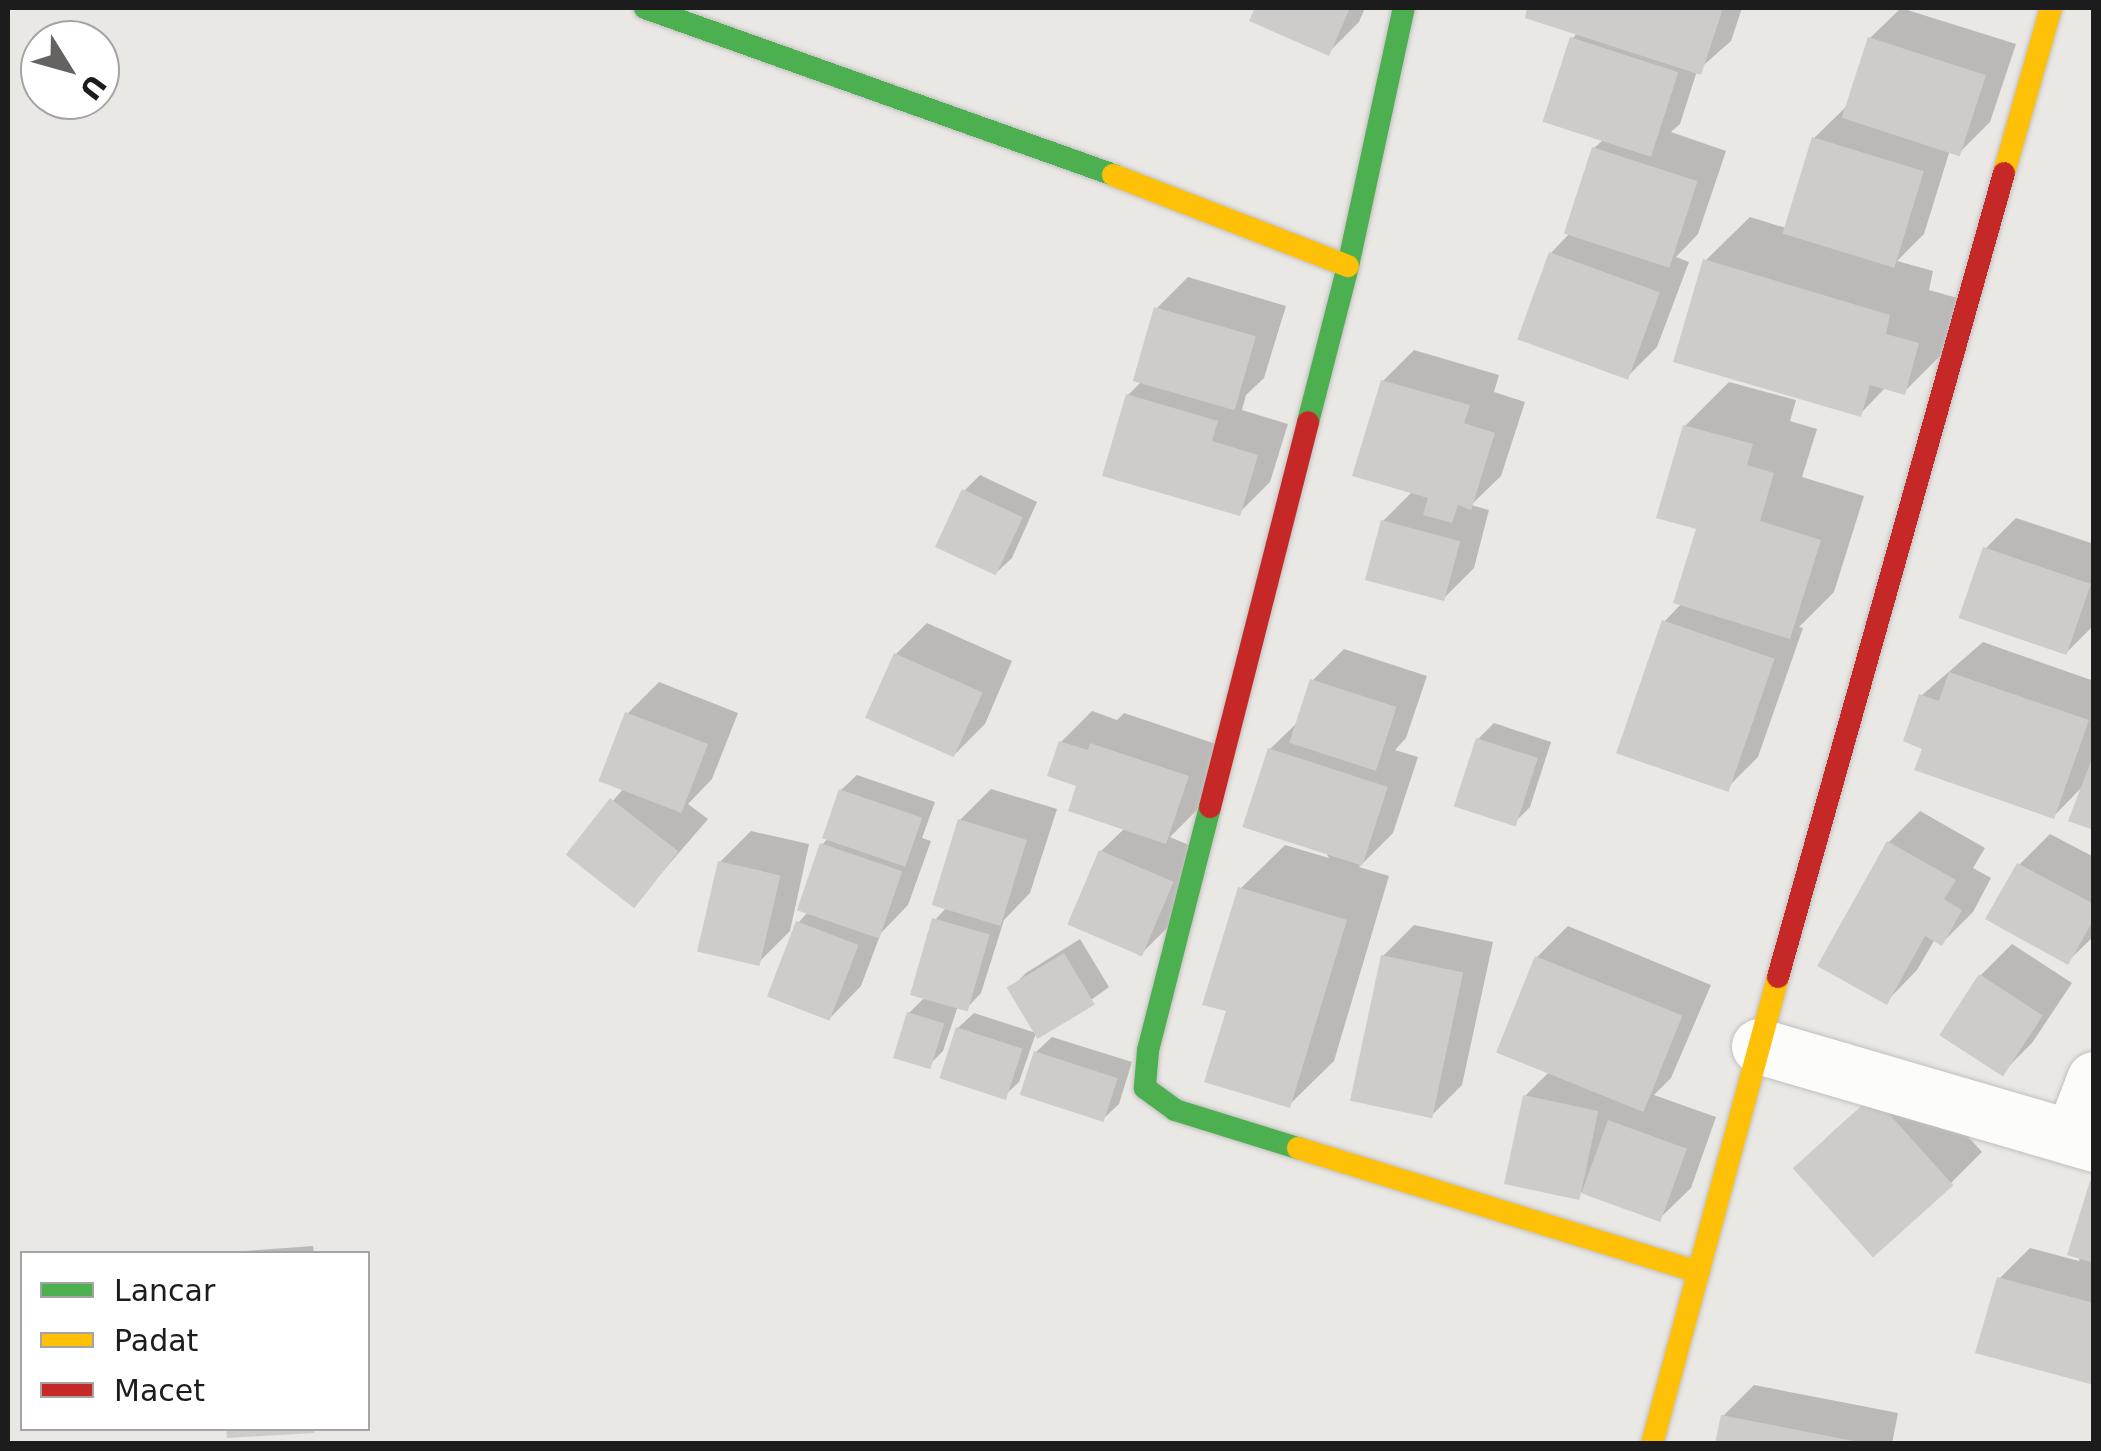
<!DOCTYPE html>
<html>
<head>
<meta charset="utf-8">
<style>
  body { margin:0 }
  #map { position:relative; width:2101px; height:1451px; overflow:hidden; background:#eae8e5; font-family:"DejaVu Sans",sans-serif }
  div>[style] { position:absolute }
  .shadow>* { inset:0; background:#0003 }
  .building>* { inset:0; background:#ceccca; transform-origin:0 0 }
  .roads { filter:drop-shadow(0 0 2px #c0bfbd) drop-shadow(0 0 2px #c0bfbd) }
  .street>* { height:55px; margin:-27.5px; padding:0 27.5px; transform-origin:27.5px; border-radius:27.5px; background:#fcfcfb }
  .fast>* { height:22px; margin:-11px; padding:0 11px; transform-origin:11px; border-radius:11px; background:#4caf50 }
  .slow>* { height:22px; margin:-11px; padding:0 11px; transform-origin:11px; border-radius:11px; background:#ffc107 }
  .jam>* { height:22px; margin:-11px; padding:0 11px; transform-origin:11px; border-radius:11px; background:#c62828 }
  span { translate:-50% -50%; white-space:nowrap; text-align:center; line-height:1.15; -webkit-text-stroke:10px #fff; paint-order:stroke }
  .frame { position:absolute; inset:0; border:10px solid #1c1c1c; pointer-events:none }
  .legend { position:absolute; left:20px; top:1251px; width:350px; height:180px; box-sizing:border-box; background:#fff; border:2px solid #a4a4a4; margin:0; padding:12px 18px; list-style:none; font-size:30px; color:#1c1c1c }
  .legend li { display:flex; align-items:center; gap:20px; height:50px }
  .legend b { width:50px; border:2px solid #a4a4a4 }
  .north { position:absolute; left:20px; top:20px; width:100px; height:100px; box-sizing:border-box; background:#fff; border:2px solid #a4a4a4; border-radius:50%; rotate:127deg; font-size:28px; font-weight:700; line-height:40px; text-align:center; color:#1c1c1c }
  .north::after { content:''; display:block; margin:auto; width:35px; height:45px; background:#646362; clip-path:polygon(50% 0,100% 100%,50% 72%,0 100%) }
</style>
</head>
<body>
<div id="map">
  <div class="shadow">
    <div style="clip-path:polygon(1258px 8px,1365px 8px,1359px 22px,1328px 53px,1252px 19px)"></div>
    <div style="clip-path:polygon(1530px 8px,1742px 8px,1731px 41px,1697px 71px,1680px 124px,1671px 132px,1726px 151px,1698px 234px,1676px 257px,1689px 262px,1657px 347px,1626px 378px,1551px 253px,1570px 233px,1594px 148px,1603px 140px,1573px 38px,1578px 32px,1528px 16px)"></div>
    <div style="clip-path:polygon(1901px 8px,2016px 44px,1990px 122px,1959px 153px,1950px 150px,1924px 234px,1897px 261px,1933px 271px,1929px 290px,1961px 299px,1948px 348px,1904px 392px,1886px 387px,1860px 414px,1705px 261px,1750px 217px,1786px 228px,1814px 138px,1846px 107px,1870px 38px)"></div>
    <div style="clip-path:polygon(1188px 277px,1286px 306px,1264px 378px,1246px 395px,1242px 410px,1288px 424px,1270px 482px,1239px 513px,1128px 395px,1142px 381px,1157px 308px)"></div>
    <div style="clip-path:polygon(1414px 350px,1499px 375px,1494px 392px,1525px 402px,1501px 476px,1471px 505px,1489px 510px,1474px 568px,1443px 599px,1383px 521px,1413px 491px,1383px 381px)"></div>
    <div style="clip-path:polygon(1729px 382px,1796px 400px,1790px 421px,1817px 429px,1802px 477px,1864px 496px,1834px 592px,1799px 627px,1803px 628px,1758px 757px,1727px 788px,1664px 622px,1682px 603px,1699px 528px,1685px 426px)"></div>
    <div style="clip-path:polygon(980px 475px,1037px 502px,1012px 558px,996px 573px,964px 491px)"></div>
    <div style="clip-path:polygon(2016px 518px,2094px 544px,2094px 625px,2066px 653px,1985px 549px)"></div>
    <div style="clip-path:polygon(927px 623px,1012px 661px,985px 724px,954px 755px,896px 654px)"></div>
    <div style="clip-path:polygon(1983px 642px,2094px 681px,2094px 828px,2084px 785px,2053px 817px,1925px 747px,1921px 696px)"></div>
    <div style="clip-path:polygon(1344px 649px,1427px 676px,1406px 738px,1395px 750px,1418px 757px,1393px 833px,1359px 867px,1389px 876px,1334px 1061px,1289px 1105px,1229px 1010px,1240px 889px,1285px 845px,1329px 858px,1270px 749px,1300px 720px,1313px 680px)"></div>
    <div style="clip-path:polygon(659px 682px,738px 713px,712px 779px,688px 804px,708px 819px,634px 905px,568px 854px,624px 788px,628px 713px)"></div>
    <div style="clip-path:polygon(1092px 711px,1117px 720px,1124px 713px,1219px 745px,1197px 810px,1170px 837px,1203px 851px,1170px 925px,1139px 956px,1101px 851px,1125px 828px,1079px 784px,1061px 742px)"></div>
    <div style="clip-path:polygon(1494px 723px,1551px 742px,1530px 807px,1515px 822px,1478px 739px)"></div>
    <div style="clip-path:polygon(857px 775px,935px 802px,922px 838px,931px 841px,908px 905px,881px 933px,861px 986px,830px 1018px,798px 923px,808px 912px,822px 845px,828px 838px,841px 790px)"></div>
    <div style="clip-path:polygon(991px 789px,1057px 809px,1030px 893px,1004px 920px,981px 993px,966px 1009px,958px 1006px,943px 1051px,928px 1066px,909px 1013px,925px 997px,935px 920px,947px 907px,960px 820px)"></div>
    <div style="clip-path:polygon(1920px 811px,1985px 848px,1973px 868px,1991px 878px,1973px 912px,1942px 943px,1935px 939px,1917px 970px,1886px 1002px,1889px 842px)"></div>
    <div style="clip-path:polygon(751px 831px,809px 844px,790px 931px,759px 962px,720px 862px)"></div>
    <div style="clip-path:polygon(2050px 834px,2094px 857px,2094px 936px,2067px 962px,2019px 865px)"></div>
    <div style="clip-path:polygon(1414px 925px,1493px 942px,1462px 1085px,1431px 1116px,1383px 956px)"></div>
    <div style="clip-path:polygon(1568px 926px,1711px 985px,1671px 1078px,1654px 1095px,1716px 1117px,1691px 1188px,1659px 1219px,1581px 1192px,1575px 1198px,1525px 1096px,1549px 1072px,1537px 957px)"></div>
    <div style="clip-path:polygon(1080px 939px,1109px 987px,1040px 1037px,1010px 989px,1026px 973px)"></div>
    <div style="clip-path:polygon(2012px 944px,2072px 983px,2032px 1043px,2001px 1074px,1942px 1034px,1981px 975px)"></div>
    <div style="clip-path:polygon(974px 1013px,1036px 1033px,1019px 1082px,1003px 1097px,958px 1028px)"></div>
    <div style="clip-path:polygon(1052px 1037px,1132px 1062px,1119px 1104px,1103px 1119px,1036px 1052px)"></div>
    <div style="clip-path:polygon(1905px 1067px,1982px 1152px,1951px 1183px,1826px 1138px)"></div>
    <div style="clip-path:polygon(2094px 1181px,2094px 1383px,1999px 1279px,2030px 1248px,2079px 1261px)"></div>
    <div style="clip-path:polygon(313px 1246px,314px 1254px,241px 1254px,244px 1251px)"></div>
    <div style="clip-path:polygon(1754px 1385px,1898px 1413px,1892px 1444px,1717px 1444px,1723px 1416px)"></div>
  </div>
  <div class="building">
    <div style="clip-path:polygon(1255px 8px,1350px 8px,1329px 56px,1249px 21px)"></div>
    <div style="clip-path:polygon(1527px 8px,1723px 8px,1701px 75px,1525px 18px)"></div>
    <div style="left:1570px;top:37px;width:114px;height:89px;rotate:18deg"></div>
    <div style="left:1868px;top:37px;width:124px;height:85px;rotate:18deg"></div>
    <div style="left:1812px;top:137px;width:117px;height:101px;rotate:17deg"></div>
    <div style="left:1592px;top:147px;width:111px;height:91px;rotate:18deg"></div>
    <div style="left:1549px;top:252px;width:118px;height:93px;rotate:20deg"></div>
    <div style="clip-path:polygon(1703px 259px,1890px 315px,1886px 334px,1919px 343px,1905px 395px,1870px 385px,1861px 417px,1673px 362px)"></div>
    <div style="left:1154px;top:307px;width:106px;height:77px;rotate:16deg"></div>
    <div style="clip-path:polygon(1381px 380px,1470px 405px,1464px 423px,1495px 433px,1471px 510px,1458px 505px,1452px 523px,1423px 515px,1428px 498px,1352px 476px)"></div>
    <div style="clip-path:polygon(1126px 394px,1218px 421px,1212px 441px,1258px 455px,1240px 516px,1102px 476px)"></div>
    <div style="clip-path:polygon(1683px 425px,1753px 444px,1747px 465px,1774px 473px,1760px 521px,1821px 540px,1790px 639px,1673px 603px,1696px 529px,1656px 518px)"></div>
    <div style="left:962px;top:489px;width:67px;height:64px;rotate:25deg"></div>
    <div style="left:1381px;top:520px;width:82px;height:62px;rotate:15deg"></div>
    <div style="left:1983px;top:547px;width:114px;height:75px;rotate:19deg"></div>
    <div style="left:1662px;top:620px;width:119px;height:141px;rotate:19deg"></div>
    <div style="left:894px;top:653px;width:97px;height:71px;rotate:24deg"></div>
    <div style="clip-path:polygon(1949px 672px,2089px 720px,2054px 819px,1914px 770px,1922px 749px,1903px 741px,1919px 694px,1939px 701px)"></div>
    <div style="left:1310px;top:679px;width:91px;height:67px;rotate:18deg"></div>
    <div style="left:625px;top:712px;width:89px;height:74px;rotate:21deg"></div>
    <div style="left:1476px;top:738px;width:65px;height:72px;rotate:18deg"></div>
    <div style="clip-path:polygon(1059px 741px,1088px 750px,1090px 743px,1189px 776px,1166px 844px,1068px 811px,1076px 786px,1047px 776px)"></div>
    <div style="left:1268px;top:748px;width:126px;height:83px;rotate:18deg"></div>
    <div style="clip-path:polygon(2093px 756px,2094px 756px,2094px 830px,2068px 821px)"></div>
    <div style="left:839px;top:789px;width:88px;height:52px;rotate:19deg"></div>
    <div style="left:610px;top:798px;width:87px;height:72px;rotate:38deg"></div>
    <div style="left:958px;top:819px;width:72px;height:90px;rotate:17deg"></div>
    <div style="clip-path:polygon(1887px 841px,1956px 880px,1944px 899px,1962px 910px,1942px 946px,1925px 936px,1887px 1005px,1817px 966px)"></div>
    <div style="left:820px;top:843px;width:87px;height:71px;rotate:19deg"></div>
    <div style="left:1099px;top:850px;width:81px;height:81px;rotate:23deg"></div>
    <div style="left:718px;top:861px;width:64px;height:93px;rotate:13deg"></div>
    <div style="clip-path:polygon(2017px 863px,2094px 904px,2094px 919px,2068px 965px,1985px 919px)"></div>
    <div style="clip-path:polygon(1238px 887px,1347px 920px,1290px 1108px,1204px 1082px,1226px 1011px,1202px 1005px)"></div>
    <div style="left:932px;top:918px;width:60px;height:80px;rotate:16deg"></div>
    <div style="left:796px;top:921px;width:67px;height:81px;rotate:21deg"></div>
    <div style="left:1064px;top:953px;width:60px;height:67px;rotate:59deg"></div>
    <div style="left:1381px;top:955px;width:84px;height:149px;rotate:12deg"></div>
    <div style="left:1535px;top:956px;width:159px;height:104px;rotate:22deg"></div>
    <div style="left:1979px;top:974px;width:76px;height:73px;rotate:33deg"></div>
    <div style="left:907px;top:1012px;width:39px;height:48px;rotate:17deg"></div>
    <div style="left:956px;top:1027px;width:70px;height:54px;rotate:18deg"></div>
    <div style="left:1034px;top:1051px;width:88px;height:46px;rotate:18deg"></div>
    <div style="left:1523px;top:1095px;width:77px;height:91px;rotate:12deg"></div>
    <div style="left:1873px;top:1096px;width:120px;height:108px;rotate:48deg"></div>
    <div style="left:1608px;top:1120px;width:84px;height:78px;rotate:20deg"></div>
    <div style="clip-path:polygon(2090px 1181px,2094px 1182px,2094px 1263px,2067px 1255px)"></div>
    <div style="clip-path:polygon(1997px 1277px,2094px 1303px,2094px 1385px,1975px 1353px)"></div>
    <div style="clip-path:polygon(1721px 1415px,1859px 1442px,1859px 1444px,1715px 1444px)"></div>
    <div style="clip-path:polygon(226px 1428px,314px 1428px,314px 1433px,227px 1438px)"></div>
  </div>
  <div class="roads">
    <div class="street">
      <div style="left:1759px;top:1046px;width:349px;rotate:16.3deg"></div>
      <div style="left:2072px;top:1137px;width:62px;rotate:-69.2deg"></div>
    </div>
    <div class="fast">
      <div style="left:645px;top:8px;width:497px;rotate:19.6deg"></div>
      <div style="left:1308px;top:422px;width:161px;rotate:-75.6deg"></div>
      <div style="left:1348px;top:266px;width:264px;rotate:-77.8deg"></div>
      <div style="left:1210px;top:807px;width:252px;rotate:104.3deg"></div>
      <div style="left:1148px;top:1051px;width:37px;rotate:95deg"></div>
      <div style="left:1145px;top:1088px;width:37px;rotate:36deg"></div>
      <div style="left:1175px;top:1110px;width:129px;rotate:17.2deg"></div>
    </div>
    <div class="slow">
      <div style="left:2004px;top:173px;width:172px;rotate:-74.1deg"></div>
      <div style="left:1113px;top:175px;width:252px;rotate:21.2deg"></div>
      <div style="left:1298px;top:1148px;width:419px;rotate:17.2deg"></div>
      <div style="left:1652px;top:1444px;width:484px;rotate:-74.9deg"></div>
    </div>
    <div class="jam">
      <div style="left:1210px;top:807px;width:397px;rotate:-75.7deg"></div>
      <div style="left:1778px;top:977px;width:835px;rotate:-74.3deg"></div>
    </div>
  </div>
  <div class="frame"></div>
  <ul class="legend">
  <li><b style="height:12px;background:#4caf50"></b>Lancar</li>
  <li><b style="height:12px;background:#ffc107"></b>Padat</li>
  <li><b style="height:12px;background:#c62828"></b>Macet</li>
  </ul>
  <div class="north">U</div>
</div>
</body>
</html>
